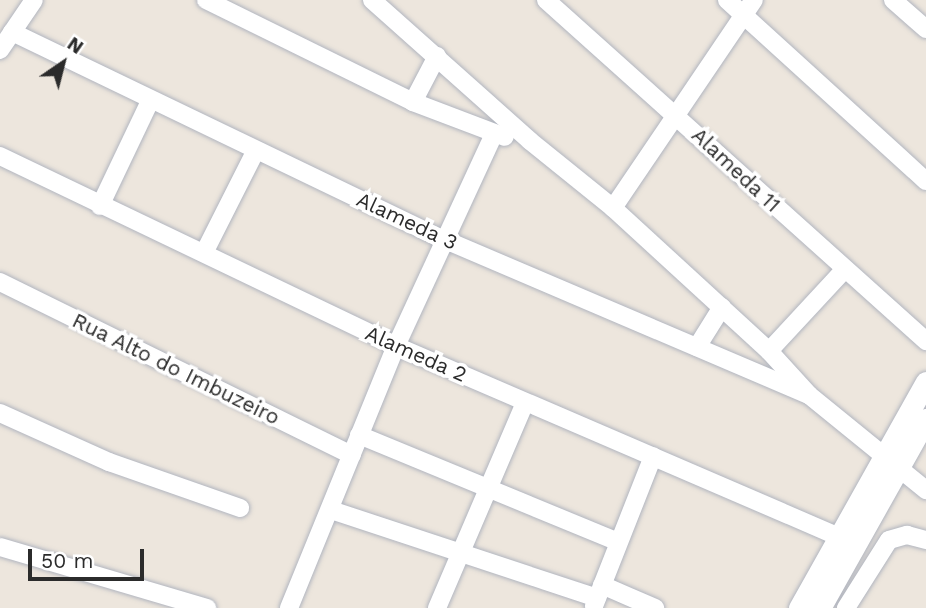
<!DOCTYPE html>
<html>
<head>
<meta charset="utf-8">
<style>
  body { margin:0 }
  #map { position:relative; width:926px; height:608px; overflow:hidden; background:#ede6dd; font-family:"Work Sans",sans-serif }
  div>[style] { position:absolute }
  .roads { filter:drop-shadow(0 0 2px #b1b5bf) drop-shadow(0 0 2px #b1b5bf) }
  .minor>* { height:18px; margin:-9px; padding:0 9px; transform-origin:9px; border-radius:9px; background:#fff }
  .tertiary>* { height:21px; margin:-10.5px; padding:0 10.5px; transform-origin:10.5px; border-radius:10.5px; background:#fff }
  span { translate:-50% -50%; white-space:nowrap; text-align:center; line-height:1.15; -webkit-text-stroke:7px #fff; paint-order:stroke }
  .street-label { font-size:21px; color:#2b2b2b }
  .north { position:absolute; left:28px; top:28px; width:70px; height:70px; -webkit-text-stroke:5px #fff; paint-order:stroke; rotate:35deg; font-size:19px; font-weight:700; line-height:28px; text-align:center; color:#2b2b2b }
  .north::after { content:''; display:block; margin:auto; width:24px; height:32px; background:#2b2b2b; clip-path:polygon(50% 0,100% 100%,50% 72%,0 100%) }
  .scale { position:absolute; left:28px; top:549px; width:116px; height:32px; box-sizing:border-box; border:4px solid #2b2b2b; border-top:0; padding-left:9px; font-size:21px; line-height:24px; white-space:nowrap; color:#2b2b2b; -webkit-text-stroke:5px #fff; paint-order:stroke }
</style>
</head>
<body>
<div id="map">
  <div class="roads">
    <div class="minor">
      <div style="left:206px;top:0;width:231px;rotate:26.2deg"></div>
      <div style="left:413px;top:102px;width:98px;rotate:20.8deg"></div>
      <div style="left:372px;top:0;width:212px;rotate:41.7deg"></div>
      <div style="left:530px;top:141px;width:107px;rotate:38.9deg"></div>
      <div style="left:613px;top:208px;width:212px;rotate:42.5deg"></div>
      <div style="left:769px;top:351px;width:59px;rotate:47.7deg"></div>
      <div style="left:809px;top:395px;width:151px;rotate:39.1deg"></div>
      <div style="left:546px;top:0;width:511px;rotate:41.9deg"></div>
      <div style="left:727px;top:0;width:269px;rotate:42.3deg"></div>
      <div style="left:893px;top:0;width:44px;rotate:41.3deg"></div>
      <div style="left:12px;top:32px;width:478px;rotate:25.7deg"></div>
      <div style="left:443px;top:239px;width:398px;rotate:23.1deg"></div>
      <div style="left:0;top:50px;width:60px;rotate:-55.8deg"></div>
      <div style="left:413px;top:102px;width:52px;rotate:-62.4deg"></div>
      <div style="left:0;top:156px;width:439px;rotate:25.6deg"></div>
      <div style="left:396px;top:346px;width:482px;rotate:23.3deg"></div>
      <div style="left:100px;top:206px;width:116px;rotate:-64.5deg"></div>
      <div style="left:613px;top:208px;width:251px;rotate:-55.9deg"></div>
      <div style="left:204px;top:253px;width:115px;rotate:-63.2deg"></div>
      <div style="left:0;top:282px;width:392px;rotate:26.2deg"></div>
      <div style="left:697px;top:347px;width:47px;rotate:-58deg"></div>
      <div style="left:769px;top:351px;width:110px;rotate:-47.2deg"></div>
      <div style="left:0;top:413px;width:120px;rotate:24.2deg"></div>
      <div style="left:109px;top:462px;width:139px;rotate:19.3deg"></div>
      <div style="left:359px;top:435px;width:280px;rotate:22.4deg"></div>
      <div style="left:331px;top:510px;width:280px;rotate:18.3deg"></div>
      <div style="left:0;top:547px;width:216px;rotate:16.4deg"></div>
      <div style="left:602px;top:585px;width:58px;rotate:23.5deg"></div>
      <div style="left:594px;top:606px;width:161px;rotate:-68.5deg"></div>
      <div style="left:289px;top:608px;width:283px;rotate:-67.8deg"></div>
      <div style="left:396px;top:346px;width:234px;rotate:-65.2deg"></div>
      <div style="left:437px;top:608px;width:223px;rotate:-66.8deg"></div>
      <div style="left:846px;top:608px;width:80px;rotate:-57.7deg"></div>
      <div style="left:889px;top:540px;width:19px;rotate:-16deg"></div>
      <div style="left:907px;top:535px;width:20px;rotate:15deg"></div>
    </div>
    <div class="tertiary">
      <div style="left:799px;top:608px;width:259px;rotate:-60.7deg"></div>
      <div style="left:820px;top:608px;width:217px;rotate:-60.7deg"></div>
    </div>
  </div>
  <div class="street-label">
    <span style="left:736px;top:170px;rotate:43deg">Alameda 11</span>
    <span style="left:407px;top:221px;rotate:25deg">Alameda 3</span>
    <span style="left:416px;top:354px;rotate:24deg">Alameda 2</span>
    <span style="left:176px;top:369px;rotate:26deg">Rua Alto do Imbuzeiro</span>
  </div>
  <div class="north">N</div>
  <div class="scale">50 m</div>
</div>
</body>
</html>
